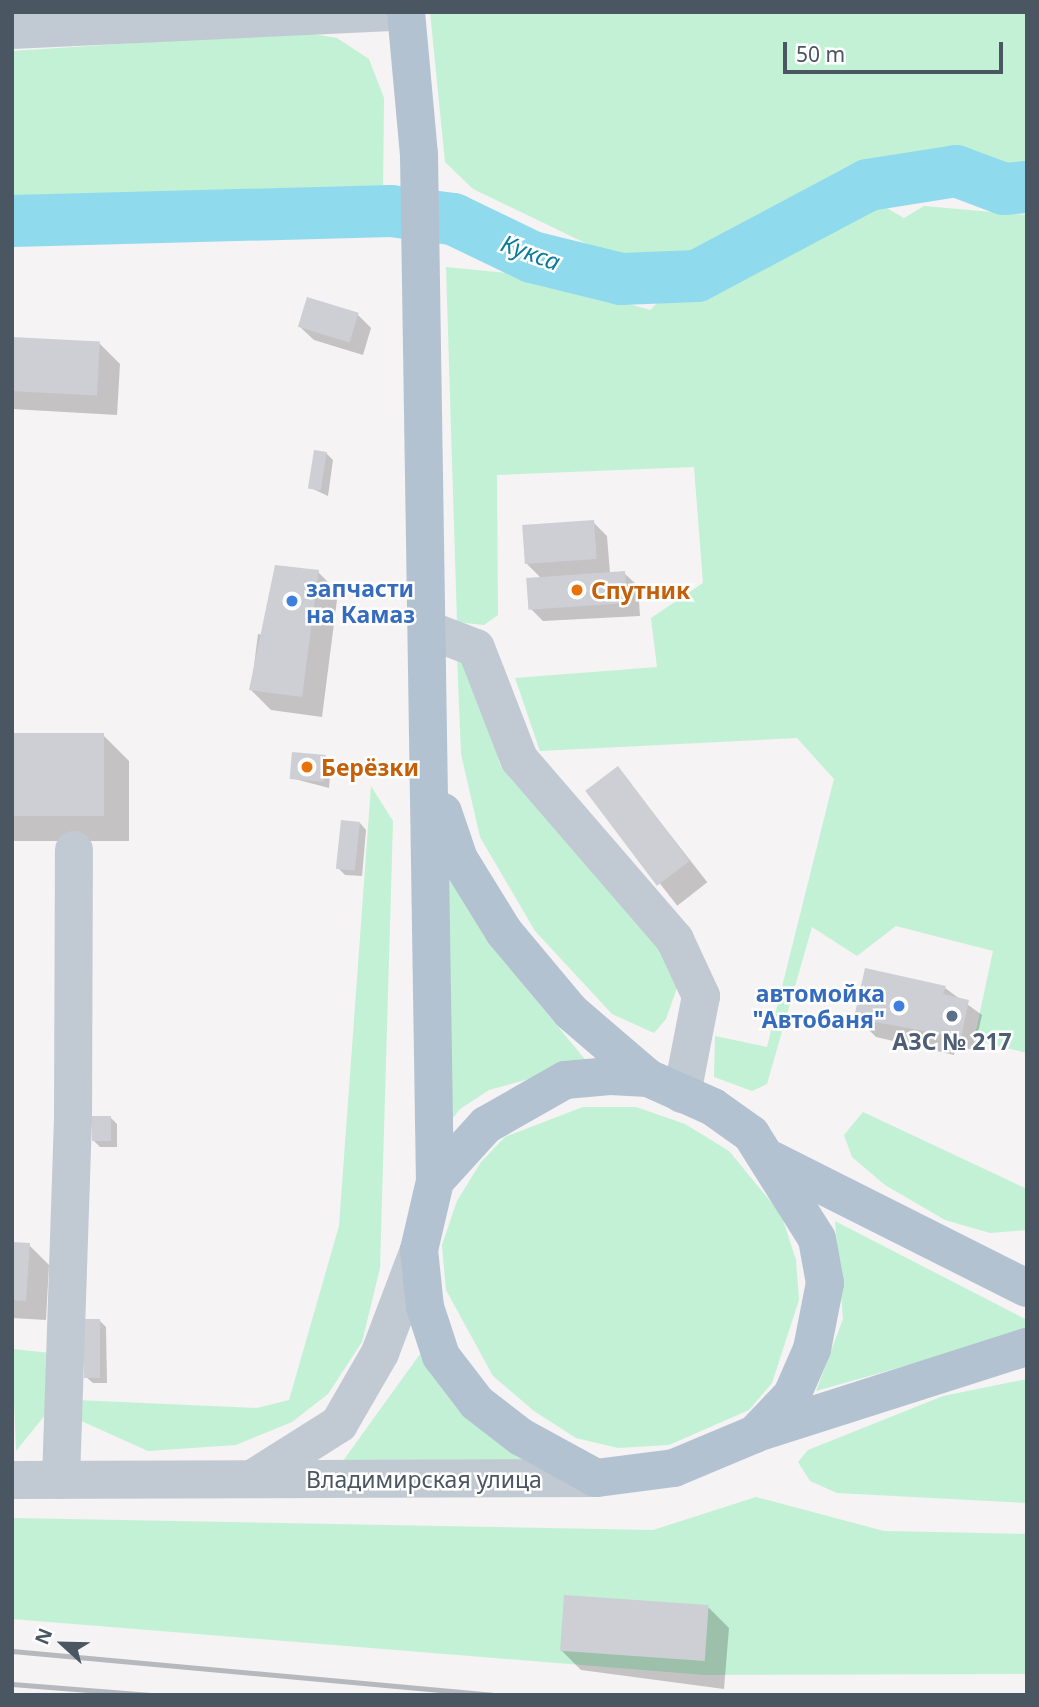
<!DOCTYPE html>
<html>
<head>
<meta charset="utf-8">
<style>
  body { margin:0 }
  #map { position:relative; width:1039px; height:1707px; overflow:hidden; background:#f5f3f3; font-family:"Noto Sans",sans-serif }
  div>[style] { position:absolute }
  .green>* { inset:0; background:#c3f1d5 }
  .shadow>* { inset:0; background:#0003; transform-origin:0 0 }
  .river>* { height:52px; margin:-26px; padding:0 26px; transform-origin:26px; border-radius:26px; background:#90daee }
  .building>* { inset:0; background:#cdcfd5; transform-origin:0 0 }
  .minor>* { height:38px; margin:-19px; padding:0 19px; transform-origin:19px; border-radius:19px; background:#c1cad2 }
  .major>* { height:38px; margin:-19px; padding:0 19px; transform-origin:19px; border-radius:19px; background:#b3c2d1 }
  .rail>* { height:5px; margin:-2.5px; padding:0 2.5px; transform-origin:2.5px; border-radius:2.5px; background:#b5b8bd }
  .dots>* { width:19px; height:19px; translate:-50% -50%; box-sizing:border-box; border:4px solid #fff; border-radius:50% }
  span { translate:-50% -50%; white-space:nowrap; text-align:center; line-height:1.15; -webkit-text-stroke:5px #fff; paint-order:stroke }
  .shop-label { font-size:23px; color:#366cbe; font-weight:700 }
  .left { translate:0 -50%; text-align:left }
  .right { translate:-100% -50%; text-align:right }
  .food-label { font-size:23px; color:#c56008; font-weight:700 }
  .service-label { font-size:23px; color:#4e5e75; font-weight:700 }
  .street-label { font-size:23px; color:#4a5661 }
  .water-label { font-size:24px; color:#0c7c9b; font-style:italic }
  .frame { position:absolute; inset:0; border:14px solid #4a5661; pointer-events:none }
  .north { position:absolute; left:28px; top:1609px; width:70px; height:70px; -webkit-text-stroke:5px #fff; paint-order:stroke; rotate:292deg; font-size:19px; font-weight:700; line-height:28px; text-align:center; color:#4a5661 }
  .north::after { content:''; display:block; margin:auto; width:24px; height:32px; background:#4a5661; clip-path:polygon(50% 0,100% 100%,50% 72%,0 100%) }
  .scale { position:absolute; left:783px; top:42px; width:220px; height:32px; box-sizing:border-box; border:4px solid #4a5661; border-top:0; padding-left:9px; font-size:21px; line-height:24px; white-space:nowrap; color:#4a5661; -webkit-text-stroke:5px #fff; paint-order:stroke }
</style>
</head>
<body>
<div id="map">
  <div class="green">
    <div style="clip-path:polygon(430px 12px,1027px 12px,1027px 205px,953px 183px,877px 196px,699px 293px,617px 292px,612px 256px,473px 189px,445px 162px)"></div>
    <div style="clip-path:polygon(302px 32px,337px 38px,369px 59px,384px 98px,383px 197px,310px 206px,12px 207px,12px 51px)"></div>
    <div style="clip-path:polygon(880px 204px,904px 218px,924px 206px,1027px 215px,1027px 1053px,974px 1040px,993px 951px,896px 926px,857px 956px,812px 927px,767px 1084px,752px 1091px,714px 1077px,715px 1036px,767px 1047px,834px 779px,797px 738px,540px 751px,515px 678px,657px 667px,651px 618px,703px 583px,694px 467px,497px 475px,498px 615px,484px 625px,457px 622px,446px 267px,529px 275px,650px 310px,659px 301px,707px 298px)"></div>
    <div style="clip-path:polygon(457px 656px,483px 683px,500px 765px,682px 974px,666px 1019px,654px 1033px,612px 1014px,535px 931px,480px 837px,461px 754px)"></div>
    <div style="clip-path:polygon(371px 786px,393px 821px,380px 1268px,362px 1342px,328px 1394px,292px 1422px,236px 1445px,148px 1451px,79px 1420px,76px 1400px,257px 1408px,289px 1400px,339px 1226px)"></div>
    <div style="clip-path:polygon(441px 862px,493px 948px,588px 1063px,489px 1090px,460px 1109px,441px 1133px)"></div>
    <div style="clip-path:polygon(583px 1107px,636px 1107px,685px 1124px,729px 1151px,781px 1214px,796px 1260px,799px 1300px,772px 1383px,749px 1410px,669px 1445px,618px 1448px,576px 1438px,534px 1411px,493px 1376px,446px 1290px,442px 1245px,457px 1201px,481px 1162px,505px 1137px)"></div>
    <div style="clip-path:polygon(863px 1112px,1027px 1189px,1027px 1230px,990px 1233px,945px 1220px,885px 1185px,852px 1157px,844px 1135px)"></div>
    <div style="clip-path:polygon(835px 1221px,1027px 1320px,1025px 1332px,816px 1391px,843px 1319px)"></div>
    <div style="clip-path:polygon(12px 1349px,51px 1353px,50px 1409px,16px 1451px)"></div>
    <div style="clip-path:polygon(420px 1354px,543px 1473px,335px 1472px)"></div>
    <div style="clip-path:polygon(1027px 1379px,1027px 1503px,837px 1493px,810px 1481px,798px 1462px,808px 1450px,943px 1396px)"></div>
    <div style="clip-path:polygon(756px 1497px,884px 1531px,1027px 1534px,1027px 1674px,705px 1675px,12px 1619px,12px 1518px,653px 1530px)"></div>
  </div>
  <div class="shadow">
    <div style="clip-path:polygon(358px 315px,371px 328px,363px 355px,314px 340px,300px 327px)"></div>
    <div style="clip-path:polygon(12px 339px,100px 344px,120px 364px,117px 415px,12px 409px)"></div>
    <div style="clip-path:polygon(326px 453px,333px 460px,328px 496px,311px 488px)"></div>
    <div style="clip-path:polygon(593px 522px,607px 536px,610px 573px,624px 573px,638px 586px,640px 616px,543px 621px,530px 608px,540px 577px,527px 564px)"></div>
    <div style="clip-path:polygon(318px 572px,338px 592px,322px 717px,271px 710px,251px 690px,258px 634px,267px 636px)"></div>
    <div style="clip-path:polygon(12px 733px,103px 735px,129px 761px,129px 841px,12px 841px)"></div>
    <div style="clip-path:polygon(325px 757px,331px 763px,329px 788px,291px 778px)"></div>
    <div style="left:618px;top:768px;width:145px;height:38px;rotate:52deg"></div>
    <div style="clip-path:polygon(360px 823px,366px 830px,362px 876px,345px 875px,338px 868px)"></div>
    <div style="clip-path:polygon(945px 988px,982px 1015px,974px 1050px,956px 1046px,954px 1055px,876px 1037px,856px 1017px)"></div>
    <div style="clip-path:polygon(111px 1118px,117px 1124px,117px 1147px,100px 1147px,93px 1140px)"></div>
    <div style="clip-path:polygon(12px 1244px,29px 1245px,49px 1265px,46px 1320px,12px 1318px)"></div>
    <div style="clip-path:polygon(100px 1321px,106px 1327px,107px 1383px,93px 1383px,86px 1377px)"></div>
    <div style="clip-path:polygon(709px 1608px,729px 1628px,724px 1689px,581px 1670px,561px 1650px)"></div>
  </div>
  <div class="river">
    <div style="left:12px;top:221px;width:379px;rotate:-1.5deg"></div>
    <div style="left:391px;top:211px;width:63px;rotate:7.4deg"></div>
    <div style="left:453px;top:219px;width:88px;rotate:25.7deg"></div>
    <div style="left:532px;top:257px;width:92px;rotate:13.9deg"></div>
    <div style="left:621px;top:279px;width:76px;rotate:-2.3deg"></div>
    <div style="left:697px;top:276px;width:194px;rotate:-28deg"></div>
    <div style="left:868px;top:185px;width:89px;rotate:-9deg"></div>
    <div style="left:956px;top:171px;width:51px;rotate:20.6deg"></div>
    <div style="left:1004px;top:189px;width:23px;rotate:-5deg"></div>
  </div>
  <div class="building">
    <div style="left:307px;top:297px;width:54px;height:31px;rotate:17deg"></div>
    <div style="left:12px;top:337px;width:88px;height:54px;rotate:3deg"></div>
    <div style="left:314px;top:450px;width:13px;height:39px;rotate:9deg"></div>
    <div style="left:594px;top:520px;width:39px;height:72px;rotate:86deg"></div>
    <div style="clip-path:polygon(275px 565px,319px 570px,302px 697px,249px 690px)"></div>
    <div style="left:625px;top:571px;width:32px;height:99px;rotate:86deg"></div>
    <div style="left:12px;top:733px;width:92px;height:83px"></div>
    <div style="left:292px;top:752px;width:34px;height:27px;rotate:5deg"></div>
    <div style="left:618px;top:766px;width:119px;height:41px;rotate:53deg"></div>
    <div style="left:341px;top:820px;width:19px;height:49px;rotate:6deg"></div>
    <div style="clip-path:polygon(865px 968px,946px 986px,943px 994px,969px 1000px,961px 1038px,854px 1018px)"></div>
    <div style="left:92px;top:1116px;width:19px;height:25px"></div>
    <div style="clip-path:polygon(12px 1242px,30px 1243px,26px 1301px,12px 1300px)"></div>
    <div style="left:84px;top:1319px;width:16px;height:59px"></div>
    <div style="left:564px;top:1595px;width:145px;height:56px;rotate:4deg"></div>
  </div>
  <div class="minor">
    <div style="left:12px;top:30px;width:380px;rotate:-2.7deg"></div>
    <div style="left:429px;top:630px;width:50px;rotate:21deg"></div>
    <div style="left:476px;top:648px;width:119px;rotate:68.8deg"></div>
    <div style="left:519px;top:759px;width:239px;rotate:49.2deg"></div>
    <div style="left:675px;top:940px;width:62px;rotate:65.1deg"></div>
    <div style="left:701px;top:996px;width:100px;rotate:101deg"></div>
    <div style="left:252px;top:1479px;width:103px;rotate:-32.3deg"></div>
    <div style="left:339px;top:1424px;width:82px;rotate:-60deg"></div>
    <div style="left:380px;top:1353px;width:110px;rotate:-69.3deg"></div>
    <div style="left:12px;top:1480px;width:584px;rotate:-0.2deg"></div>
    <div style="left:61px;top:1480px;width:359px;rotate:-88.1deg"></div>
    <div style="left:73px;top:1121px;width:271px;rotate:-89.8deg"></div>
  </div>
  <div class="major">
    <div style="left:406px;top:12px;width:144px;rotate:84.8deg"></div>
    <div style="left:419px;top:155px;width:1026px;rotate:89.11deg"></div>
    <div style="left:443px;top:812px;width:50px;rotate:71.2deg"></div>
    <div style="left:459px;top:859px;width:86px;rotate:58.3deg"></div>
    <div style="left:504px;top:932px;width:104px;rotate:50.1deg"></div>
    <div style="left:571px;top:1012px;width:101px;rotate:40.6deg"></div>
    <div style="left:610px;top:1076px;width:38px;rotate:3deg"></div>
    <div style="left:648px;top:1078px;width:71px;rotate:24deg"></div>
    <div style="left:713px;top:1107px;width:47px;rotate:35.4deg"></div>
    <div style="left:751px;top:1134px;width:124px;rotate:57.8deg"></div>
    <div style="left:817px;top:1239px;width:45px;rotate:79.7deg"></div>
    <div style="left:825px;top:1283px;width:67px;rotate:101.1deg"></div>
    <div style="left:812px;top:1349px;width:50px;rotate:113.5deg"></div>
    <div style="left:792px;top:1395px;width:54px;rotate:133.5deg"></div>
    <div style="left:755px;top:1434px;width:88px;rotate:157.2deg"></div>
    <div style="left:674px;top:1468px;width:79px;rotate:172.7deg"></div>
    <div style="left:596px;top:1478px;width:85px;rotate:-151.3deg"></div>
    <div style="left:521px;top:1437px;width:56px;rotate:-142.3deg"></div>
    <div style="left:477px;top:1403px;width:59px;rotate:-127.5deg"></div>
    <div style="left:441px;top:1356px;width:52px;rotate:-108.1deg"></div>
    <div style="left:425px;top:1307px;width:57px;rotate:-96deg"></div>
    <div style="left:419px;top:1250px;width:71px;rotate:-76.9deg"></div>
    <div style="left:435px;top:1181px;width:76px;rotate:-47.7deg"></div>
    <div style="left:486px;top:1125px;width:91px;rotate:-29.7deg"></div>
    <div style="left:565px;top:1080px;width:45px;rotate:-5.1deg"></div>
    <div style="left:772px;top:1160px;width:285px;rotate:26.7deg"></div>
    <div style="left:760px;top:1432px;width:280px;rotate:-17.7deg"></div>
  </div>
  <div class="rail">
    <div style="left:12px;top:1651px;width:482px;rotate:5.2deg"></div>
    <div style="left:12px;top:1684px;width:139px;rotate:4.5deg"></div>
  </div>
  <div class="dots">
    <div style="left:577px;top:590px;background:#e8710a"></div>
    <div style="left:292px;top:601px;background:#3f7fe0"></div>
    <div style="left:307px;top:767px;background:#e8710a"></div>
    <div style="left:899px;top:1006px;background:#3f7fe0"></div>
    <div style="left:952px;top:1016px;background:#5c6f8a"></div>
  </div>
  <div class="shop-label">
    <span class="left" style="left:306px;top:601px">запчасти<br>на Камаз</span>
    <span class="right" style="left:885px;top:1006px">автомойка<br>"Автобаня"</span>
  </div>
  <div class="food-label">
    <span class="left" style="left:591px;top:590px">Спутник</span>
    <span class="left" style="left:321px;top:767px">Берёзки</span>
  </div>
  <div class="service-label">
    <span style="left:952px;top:1041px">АЗС № 217</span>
  </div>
  <div class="street-label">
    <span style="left:424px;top:1479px">Владимирская улица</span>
  </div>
  <div class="water-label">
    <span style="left:531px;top:252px;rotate:20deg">Кукса</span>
  </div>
  <div class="frame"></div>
  <div class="north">N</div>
  <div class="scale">50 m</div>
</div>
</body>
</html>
